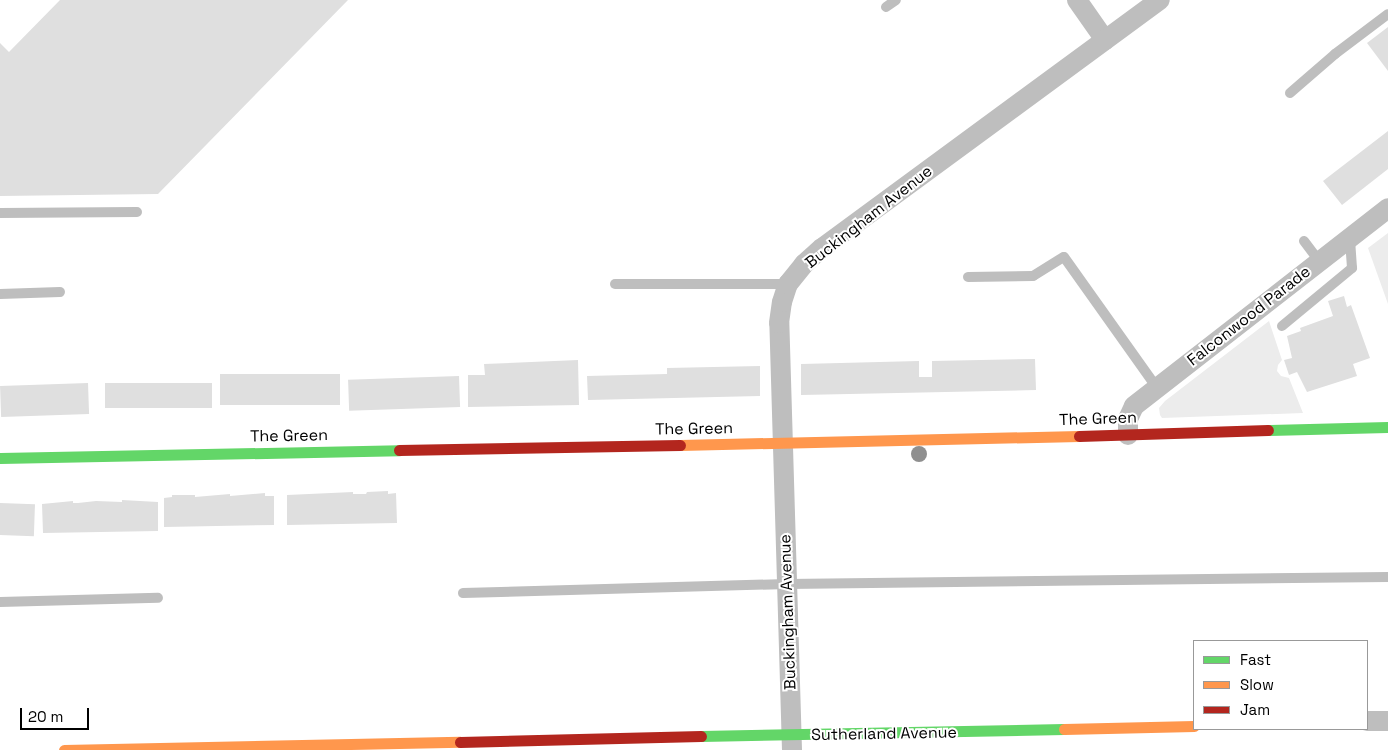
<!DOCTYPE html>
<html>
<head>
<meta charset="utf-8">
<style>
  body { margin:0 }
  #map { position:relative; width:1388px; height:750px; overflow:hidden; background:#fff; font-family:"Space Grotesk",sans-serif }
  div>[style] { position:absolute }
  .green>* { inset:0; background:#ececec }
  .building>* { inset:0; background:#dfdfdf; transform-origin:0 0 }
  .lane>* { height:10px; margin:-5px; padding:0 5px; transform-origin:5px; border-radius:5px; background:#bebebe }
  .street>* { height:20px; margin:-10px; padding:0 10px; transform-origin:10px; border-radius:10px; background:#bebebe }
  .fast>* { height:11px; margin:-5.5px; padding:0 5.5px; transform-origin:5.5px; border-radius:5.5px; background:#63d668 }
  .slow>* { height:11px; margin:-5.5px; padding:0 5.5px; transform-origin:5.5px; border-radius:5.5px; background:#ff974d }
  .jam>* { height:11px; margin:-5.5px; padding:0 5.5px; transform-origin:5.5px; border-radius:5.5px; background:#b3261e }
  .trees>* { width:16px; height:16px; margin:-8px; border-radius:50%; background:#8f8f8f }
  span { translate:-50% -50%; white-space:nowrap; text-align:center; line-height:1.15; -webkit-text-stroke:4px #fff; paint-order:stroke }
  .street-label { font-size:16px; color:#000 }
  .legend { position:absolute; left:1193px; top:640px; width:175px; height:90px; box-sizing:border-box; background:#fff; border:1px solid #999; margin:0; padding:6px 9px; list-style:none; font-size:15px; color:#000 }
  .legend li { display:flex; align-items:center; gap:10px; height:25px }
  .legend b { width:25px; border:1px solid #999 }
  .scale { position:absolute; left:20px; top:708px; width:69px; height:22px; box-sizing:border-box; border:2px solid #000; border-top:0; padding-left:6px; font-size:15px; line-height:18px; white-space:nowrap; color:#000; -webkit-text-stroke:4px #fff; paint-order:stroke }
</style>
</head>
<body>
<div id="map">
  <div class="green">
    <div style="clip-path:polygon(1388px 233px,1388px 304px,1368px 248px)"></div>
    <div style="clip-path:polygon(1269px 321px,1282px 360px,1278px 365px,1277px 371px,1281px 376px,1289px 378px,1303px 413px,1162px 418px,1160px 415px,1159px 408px,1165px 401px)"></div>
  </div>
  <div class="building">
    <div style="clip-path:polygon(60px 0,348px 0,158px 194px,0 196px,0 43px,9px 52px)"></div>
    <div style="clip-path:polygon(1388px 27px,1388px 71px,1367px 43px)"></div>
    <div style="clip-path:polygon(1388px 131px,1388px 169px,1342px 205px,1323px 181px)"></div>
    <div style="clip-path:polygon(1344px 296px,1347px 307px,1351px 305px,1370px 358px,1353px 364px,1357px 376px,1307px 392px,1297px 372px,1289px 375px,1284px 360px,1292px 358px,1287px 336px,1301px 331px,1300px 328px,1333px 316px,1328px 301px)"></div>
    <div style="clip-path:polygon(1035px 359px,1036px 390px,801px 395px,801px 364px,919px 361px,919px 377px,932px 377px,932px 361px)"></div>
    <div style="clip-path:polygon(578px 360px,579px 405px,468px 407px,468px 375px,485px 375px,484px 364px)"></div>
    <div style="clip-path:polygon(760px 366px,760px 396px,588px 400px,587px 376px,667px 374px,667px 368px)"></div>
    <div style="left:340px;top:374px;width:31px;height:120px;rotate:90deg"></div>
    <div style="left:459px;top:376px;width:31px;height:111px;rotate:88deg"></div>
    <div style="left:88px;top:383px;width:31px;height:88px;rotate:88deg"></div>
    <div style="left:212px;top:383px;width:25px;height:107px;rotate:90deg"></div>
    <div style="clip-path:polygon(388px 491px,388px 494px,396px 493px,397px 523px,287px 525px,287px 495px,353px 492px,353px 494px,366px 494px,367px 492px)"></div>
    <div style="clip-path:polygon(265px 493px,265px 496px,274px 496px,274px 525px,164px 527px,164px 498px,172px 497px,172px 495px,195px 495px,195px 497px,230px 494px,230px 496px)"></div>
    <div style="clip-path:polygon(122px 500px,158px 502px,158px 531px,43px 533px,42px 504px,73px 501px,73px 503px,78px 503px,96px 501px,122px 502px)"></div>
    <div style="left:0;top:503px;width:35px;height:32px;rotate:2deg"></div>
  </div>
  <div class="lane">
    <div style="left:886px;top:7px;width:12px;rotate:-35deg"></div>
    <div style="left:1290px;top:93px;width:60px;rotate:-40.9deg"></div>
    <div style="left:1335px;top:54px;width:66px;rotate:-37deg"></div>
    <div style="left:0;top:213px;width:137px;rotate:-0.4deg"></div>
    <div style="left:1304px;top:241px;width:25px;rotate:53deg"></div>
    <div style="left:968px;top:277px;width:65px;rotate:-0.9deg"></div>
    <div style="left:1033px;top:276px;width:36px;rotate:-32deg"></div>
    <div style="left:1064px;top:257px;width:161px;rotate:54.6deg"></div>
    <div style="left:615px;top:284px;width:173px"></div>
    <div style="left:0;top:294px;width:60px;rotate:-1.9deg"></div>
    <div style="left:1282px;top:326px;width:91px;rotate:-39.6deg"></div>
    <div style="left:1352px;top:268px;width:30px;rotate:-94deg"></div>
    <div style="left:463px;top:593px;width:324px;rotate:-1.6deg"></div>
    <div style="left:787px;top:584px;width:601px;rotate:-0.67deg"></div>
    <div style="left:0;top:602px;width:158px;rotate:-1.5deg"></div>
  </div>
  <div class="street">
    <div style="left:1077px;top:0;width:49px;rotate:55deg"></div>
    <div style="left:1128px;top:435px;width:16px;rotate:-90deg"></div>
    <div style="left:1128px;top:419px;width:14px;rotate:-65deg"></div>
    <div style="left:1134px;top:406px;width:322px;rotate:-37.9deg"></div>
    <div style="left:1367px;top:721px;width:21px"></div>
    <div style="left:792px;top:750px;width:427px;rotate:-91.7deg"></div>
    <div style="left:779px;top:323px;width:21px;rotate:-82deg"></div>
    <div style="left:782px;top:302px;width:19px;rotate:-72deg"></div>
    <div style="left:788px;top:284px;width:26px;rotate:-51deg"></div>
    <div style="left:804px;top:264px;width:24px;rotate:-42deg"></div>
    <div style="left:822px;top:248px;width:419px;rotate:-36.3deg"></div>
  </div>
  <div class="fast">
    <div style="left:1268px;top:430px;width:120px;rotate:-1.4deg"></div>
    <div style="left:0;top:458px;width:399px;rotate:-1.1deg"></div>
    <div style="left:701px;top:736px;width:363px;rotate:-1.1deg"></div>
  </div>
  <div class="slow">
    <div style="left:680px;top:445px;width:399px;rotate:-1.3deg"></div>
    <div style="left:1064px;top:729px;width:130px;rotate:-1.3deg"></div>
    <div style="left:64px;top:750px;width:396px;rotate:-1.2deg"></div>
  </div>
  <div class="jam">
    <div style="left:1079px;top:436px;width:189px;rotate:-1.8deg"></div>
    <div style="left:399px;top:450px;width:281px;rotate:-1deg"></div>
    <div style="left:460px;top:742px;width:241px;rotate:-1.4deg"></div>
  </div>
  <div class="trees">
    <div style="left:919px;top:454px"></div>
  </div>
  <div class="street-label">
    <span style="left:869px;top:217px;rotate:-38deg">Buckingham Avenue</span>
    <span style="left:1249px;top:316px;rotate:-38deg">Falconwood Parade</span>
    <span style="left:1098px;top:419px;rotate:-2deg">The Green</span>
    <span style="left:694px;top:429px;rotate:-1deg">The Green</span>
    <span style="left:289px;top:436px;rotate:-1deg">The Green</span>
    <span style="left:788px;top:612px;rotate:-92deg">Buckingham Avenue</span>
    <span style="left:884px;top:734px;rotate:-1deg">Sutherland Avenue</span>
  </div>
  <ul class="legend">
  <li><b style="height:6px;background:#63d668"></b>Fast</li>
  <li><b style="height:6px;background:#ff974d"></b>Slow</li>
  <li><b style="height:6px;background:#b3261e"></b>Jam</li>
  </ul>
  <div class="scale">20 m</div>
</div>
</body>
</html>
